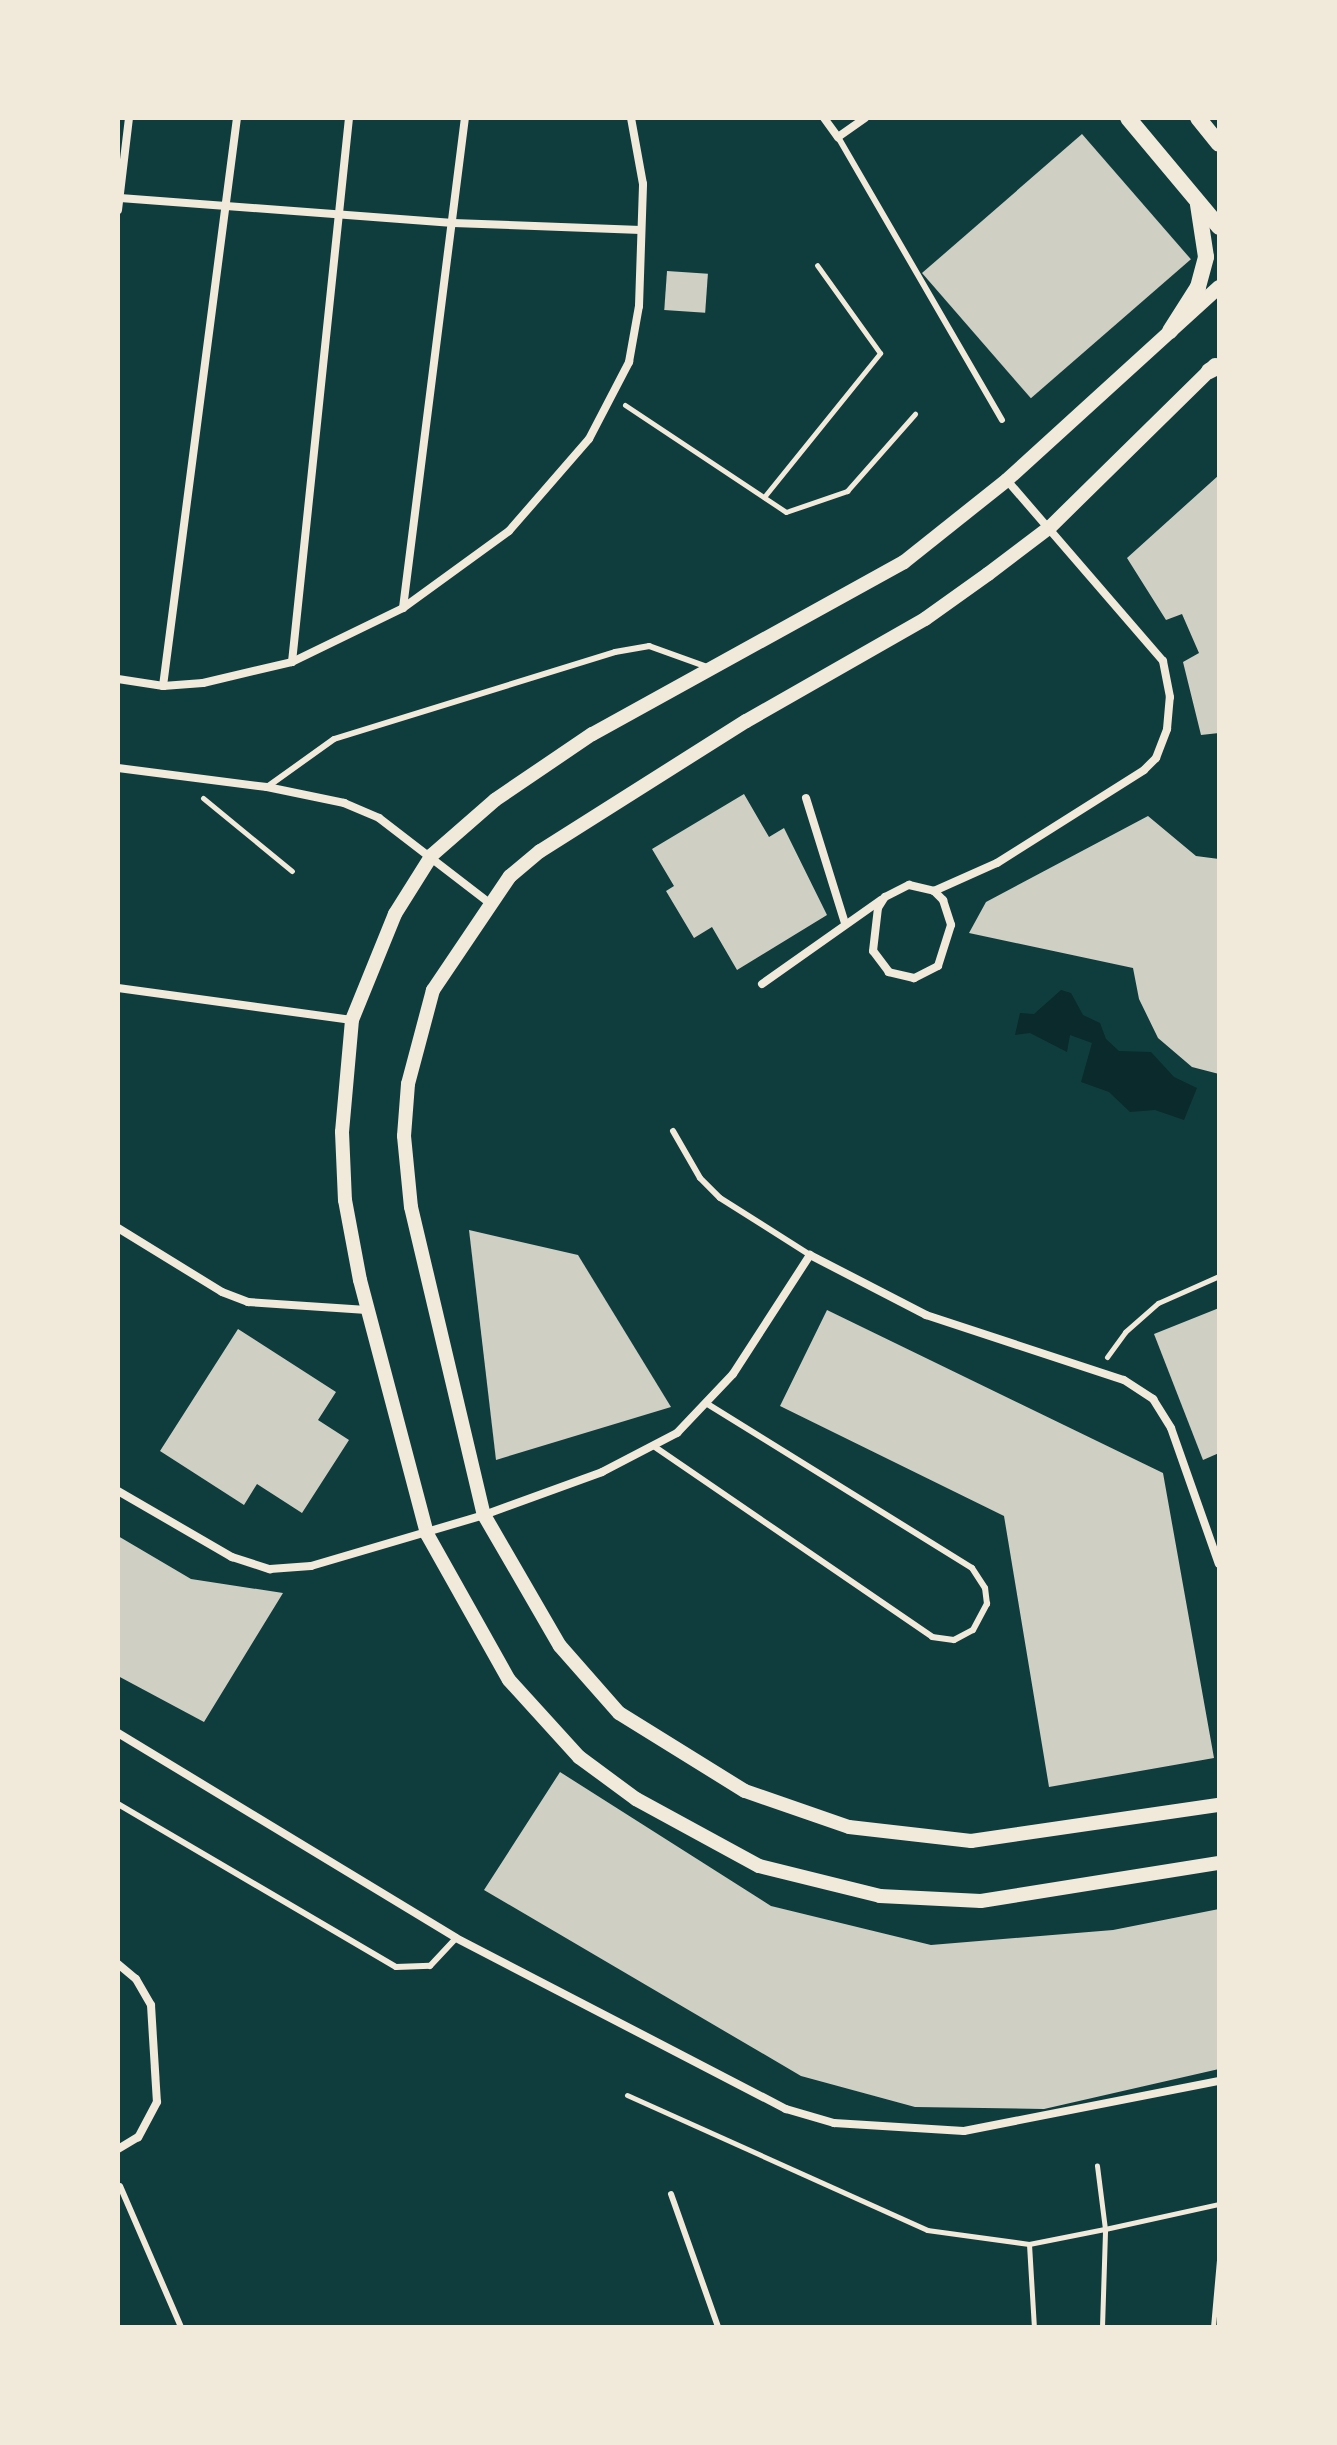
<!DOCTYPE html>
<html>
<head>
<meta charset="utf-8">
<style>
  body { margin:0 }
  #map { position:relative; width:1337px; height:2445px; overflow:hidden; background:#0f3d3e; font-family:"Titillium Web",sans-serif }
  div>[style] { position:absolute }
  .water>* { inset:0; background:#0a2a2b }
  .building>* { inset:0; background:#cfcfc3; transform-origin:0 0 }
  .path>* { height:5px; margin:-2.5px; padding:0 2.5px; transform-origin:2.5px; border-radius:2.5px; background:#f1e9da }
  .service>* { height:6px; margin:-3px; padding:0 3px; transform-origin:3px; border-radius:3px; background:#f1e9da }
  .minor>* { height:8px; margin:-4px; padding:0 4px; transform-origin:4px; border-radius:4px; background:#f1e9da }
  .tertiary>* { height:14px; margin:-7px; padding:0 7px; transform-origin:7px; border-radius:7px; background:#f1e9da }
  .secondary>* { height:16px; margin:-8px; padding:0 8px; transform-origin:8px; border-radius:8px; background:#f1e9da }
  span { translate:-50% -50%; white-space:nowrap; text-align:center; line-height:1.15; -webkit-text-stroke:6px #f1e9da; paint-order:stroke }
  .frame { position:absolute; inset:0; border:120px solid #f1e9da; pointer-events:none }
</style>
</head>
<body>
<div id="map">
  <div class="water">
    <div style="clip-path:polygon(1061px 990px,1071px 993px,1083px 1015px,1100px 1023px,1106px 1039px,1119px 1051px,1151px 1052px,1174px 1077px,1197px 1088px,1184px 1120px,1155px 1110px,1130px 1112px,1109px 1092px,1081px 1082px,1092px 1043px,1070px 1035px,1067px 1052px,1030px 1033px,1015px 1035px,1020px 1013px,1034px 1014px)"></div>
  </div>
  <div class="building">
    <div style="left:1082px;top:134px;width:166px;height:212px;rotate:49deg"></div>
    <div style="left:667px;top:271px;width:41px;height:39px;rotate:4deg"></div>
    <div style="clip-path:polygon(1219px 475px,1219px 733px,1201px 735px,1183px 662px,1199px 653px,1182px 614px,1166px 620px,1127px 558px)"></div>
    <div style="clip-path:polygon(744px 794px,769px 837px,784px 828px,827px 915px,737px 970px,712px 927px,694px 938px,666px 891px,674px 886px,652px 849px)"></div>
    <div style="clip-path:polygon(1148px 816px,1196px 856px,1219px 859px,1219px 1074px,1192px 1067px,1158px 1038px,1139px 999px,1133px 968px,969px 933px,986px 902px)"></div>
    <div style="clip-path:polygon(469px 1230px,578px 1255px,671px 1407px,496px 1460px)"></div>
    <div style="clip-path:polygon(1219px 1308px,1219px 1453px,1203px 1460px,1154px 1334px)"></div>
    <div style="clip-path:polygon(827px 1310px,1163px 1473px,1214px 1758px,1049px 1787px,1004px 1516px,780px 1406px)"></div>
    <div style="clip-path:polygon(238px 1329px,336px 1392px,318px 1420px,349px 1440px,302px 1513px,257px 1484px,244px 1505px,160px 1451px)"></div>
    <div style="clip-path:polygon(118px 1536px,191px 1579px,283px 1593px,204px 1722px,118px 1676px)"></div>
    <div style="clip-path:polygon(560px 1772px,771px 1906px,931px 1945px,1113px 1930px,1219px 1909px,1219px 2069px,1044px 2109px,915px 2107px,801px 2076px,484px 1890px)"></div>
  </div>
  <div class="path">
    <div style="left:625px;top:405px;width:193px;rotate:33.6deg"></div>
    <div style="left:786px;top:512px;width:65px;rotate:-19deg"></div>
    <div style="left:847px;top:491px;width:103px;rotate:-48.6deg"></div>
    <div style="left:764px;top:497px;width:185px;rotate:-51.1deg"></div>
    <div style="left:880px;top:353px;width:108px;rotate:-125.6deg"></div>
    <div style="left:203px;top:798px;width:115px;rotate:39.4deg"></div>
    <div style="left:1107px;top:1357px;width:31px;rotate:-54deg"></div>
    <div style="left:1125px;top:1332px;width:44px;rotate:-41.3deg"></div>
    <div style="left:1158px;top:1303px;width:67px;rotate:-23.9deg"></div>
    <div style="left:627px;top:2095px;width:329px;rotate:24.2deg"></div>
    <div style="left:927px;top:2230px;width:103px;rotate:7.8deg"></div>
    <div style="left:1029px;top:2244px;width:77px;rotate:-11.2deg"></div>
    <div style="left:1105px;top:2229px;width:64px;rotate:-97.2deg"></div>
    <div style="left:1029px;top:2244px;width:83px;rotate:86.6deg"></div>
    <div style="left:1102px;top:2327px;width:98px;rotate:-88.2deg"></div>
    <div style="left:1105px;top:2229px;width:117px;rotate:-12.4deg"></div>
    <div style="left:1213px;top:2327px;width:67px;rotate:-84.9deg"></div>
  </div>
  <div class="service">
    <div style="left:838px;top:137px;width:327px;rotate:59.9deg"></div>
    <div style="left:267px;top:787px;width:82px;rotate:-35.6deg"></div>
    <div style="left:334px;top:739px;width:294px;rotate:-17.2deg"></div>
    <div style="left:615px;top:652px;width:35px;rotate:-10deg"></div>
    <div style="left:649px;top:646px;width:65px;rotate:19.8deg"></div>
    <div style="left:673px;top:1131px;width:54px;rotate:60.1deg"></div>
    <div style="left:700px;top:1178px;width:28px;rotate:45deg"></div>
    <div style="left:720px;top:1198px;width:107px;rotate:32.3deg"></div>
    <div style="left:655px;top:1447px;width:336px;rotate:34.4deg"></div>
    <div style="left:932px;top:1637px;width:22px;rotate:8deg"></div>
    <div style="left:954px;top:1640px;width:21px;rotate:-28deg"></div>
    <div style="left:973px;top:1630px;width:30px;rotate:-62deg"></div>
    <div style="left:987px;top:1604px;width:16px;rotate:-97deg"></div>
    <div style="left:985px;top:1588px;width:24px;rotate:-123deg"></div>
    <div style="left:972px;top:1568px;width:311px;rotate:-148.2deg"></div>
    <div style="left:118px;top:1804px;width:322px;rotate:30.4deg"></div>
    <div style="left:396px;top:1967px;width:34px;rotate:-2deg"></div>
    <div style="left:430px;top:1966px;width:38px;rotate:-47deg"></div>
    <div style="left:120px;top:2186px;width:154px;rotate:66.6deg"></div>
    <div style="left:671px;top:2194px;width:141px;rotate:70.5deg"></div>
  </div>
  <div class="minor">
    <div style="left:824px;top:118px;width:24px;rotate:54deg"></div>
    <div style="left:838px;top:137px;width:33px;rotate:-35deg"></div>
    <div style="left:120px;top:198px;width:334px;rotate:4.3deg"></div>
    <div style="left:453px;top:223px;width:188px;rotate:2.1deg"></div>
    <div style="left:118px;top:210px;width:93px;rotate:-83.2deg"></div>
    <div style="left:403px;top:608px;width:494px;rotate:-82.8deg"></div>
    <div style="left:292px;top:662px;width:547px;rotate:-84.02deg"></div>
    <div style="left:118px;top:679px;width:46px;rotate:8.8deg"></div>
    <div style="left:163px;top:686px;width:40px;rotate:-4.3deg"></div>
    <div style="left:203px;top:683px;width:91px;rotate:-13.3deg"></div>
    <div style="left:292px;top:662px;width:123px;rotate:-25.9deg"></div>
    <div style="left:403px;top:608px;width:131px;rotate:-36deg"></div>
    <div style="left:509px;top:531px;width:122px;rotate:-49deg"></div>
    <div style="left:589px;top:439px;width:87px;rotate:-62.5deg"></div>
    <div style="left:629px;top:362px;width:57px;rotate:-79.9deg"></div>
    <div style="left:639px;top:306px;width:122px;rotate:-88.1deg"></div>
    <div style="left:643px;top:184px;width:67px;rotate:-100.3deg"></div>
    <div style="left:163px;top:686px;width:573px;rotate:-82.58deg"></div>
    <div style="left:118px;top:768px;width:150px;rotate:7.3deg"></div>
    <div style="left:267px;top:787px;width:79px;rotate:11.7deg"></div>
    <div style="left:344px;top:803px;width:38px;rotate:23deg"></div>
    <div style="left:379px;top:818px;width:138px;rotate:37.6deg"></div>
    <div style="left:806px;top:798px;width:131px;rotate:72.7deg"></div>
    <div style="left:909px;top:885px;width:26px;rotate:13deg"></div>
    <div style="left:934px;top:891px;width:13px;rotate:45deg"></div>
    <div style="left:943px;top:900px;width:26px;rotate:72deg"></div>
    <div style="left:951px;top:925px;width:43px;rotate:107.6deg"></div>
    <div style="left:938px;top:966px;width:27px;rotate:153deg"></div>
    <div style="left:914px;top:978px;width:26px;rotate:-167deg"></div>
    <div style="left:889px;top:972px;width:26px;rotate:-127deg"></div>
    <div style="left:873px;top:951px;width:43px;rotate:-83.4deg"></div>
    <div style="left:878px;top:908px;width:13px;rotate:-58deg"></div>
    <div style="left:885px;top:897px;width:27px;rotate:-27deg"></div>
    <div style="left:934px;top:891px;width:69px;rotate:-24deg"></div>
    <div style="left:997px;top:863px;width:174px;rotate:-32.3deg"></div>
    <div style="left:1144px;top:770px;width:17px;rotate:-45deg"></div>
    <div style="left:1156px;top:758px;width:31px;rotate:-69deg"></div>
    <div style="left:1167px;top:729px;width:32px;rotate:-85deg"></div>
    <div style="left:1170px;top:697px;width:37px;rotate:-101deg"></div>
    <div style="left:1163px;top:661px;width:239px;rotate:-130.8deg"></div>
    <div style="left:762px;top:984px;width:146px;rotate:-35.2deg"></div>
    <div style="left:118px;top:988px;width:236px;rotate:7.8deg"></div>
    <div style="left:118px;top:1228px;width:122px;rotate:31.6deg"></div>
    <div style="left:222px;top:1292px;width:28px;rotate:21deg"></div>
    <div style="left:248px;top:1302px;width:119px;rotate:3.8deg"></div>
    <div style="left:118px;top:1491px;width:132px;rotate:30.1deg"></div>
    <div style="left:232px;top:1557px;width:40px;rotate:18deg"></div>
    <div style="left:270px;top:1569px;width:41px;rotate:-4.2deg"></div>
    <div style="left:311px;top:1566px;width:180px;rotate:-16.4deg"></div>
    <div style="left:484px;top:1515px;width:126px;rotate:-20deg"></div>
    <div style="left:602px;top:1472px;width:85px;rotate:-27.5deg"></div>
    <div style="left:677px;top:1433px;width:81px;rotate:-46.5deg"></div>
    <div style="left:733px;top:1374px;width:142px;rotate:-57.1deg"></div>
    <div style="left:810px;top:1255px;width:131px;rotate:27.3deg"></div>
    <div style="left:926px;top:1315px;width:208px;rotate:18.2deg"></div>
    <div style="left:1124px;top:1380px;width:35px;rotate:33deg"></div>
    <div style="left:1153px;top:1399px;width:34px;rotate:58deg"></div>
    <div style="left:1171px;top:1428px;width:144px;rotate:70.6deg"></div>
    <div style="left:118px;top:1733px;width:395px;rotate:31.2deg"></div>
    <div style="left:456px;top:1938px;width:372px;rotate:27.4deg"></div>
    <div style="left:786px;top:2109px;width:50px;rotate:16.3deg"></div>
    <div style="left:834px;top:2123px;width:130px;rotate:3.5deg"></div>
    <div style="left:964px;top:2131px;width:260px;rotate:-11.1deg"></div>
    <div style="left:118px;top:1964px;width:23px;rotate:40deg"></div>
    <div style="left:136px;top:1979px;width:30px;rotate:60deg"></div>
    <div style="left:151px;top:2005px;width:97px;rotate:86.5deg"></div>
    <div style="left:157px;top:2102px;width:40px;rotate:118deg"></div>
    <div style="left:138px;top:2137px;width:23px;rotate:149deg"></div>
  </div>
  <div class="tertiary">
    <div style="left:1219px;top:287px;width:287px;rotate:137.7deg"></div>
    <div style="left:1007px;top:480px;width:132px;rotate:141.5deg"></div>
    <div style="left:904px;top:562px;width:356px;rotate:151.1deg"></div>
    <div style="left:592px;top:734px;width:117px;rotate:145.8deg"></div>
    <div style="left:495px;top:800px;width:84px;rotate:138.9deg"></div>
    <div style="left:432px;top:855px;width:70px;rotate:122.1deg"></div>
    <div style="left:395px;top:914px;width:114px;rotate:112.1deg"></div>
    <div style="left:352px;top:1020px;width:112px;rotate:95.1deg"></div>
    <div style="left:342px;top:1132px;width:68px;rotate:87.5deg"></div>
    <div style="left:345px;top:1200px;width:81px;rotate:79.4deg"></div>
    <div style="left:360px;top:1280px;width:263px;rotate:75.2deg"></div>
    <div style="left:427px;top:1534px;width:167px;rotate:60.7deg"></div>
    <div style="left:509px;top:1680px;width:104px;rotate:47.7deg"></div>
    <div style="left:579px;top:1757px;width:71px;rotate:36.4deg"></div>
    <div style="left:636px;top:1799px;width:140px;rotate:28.6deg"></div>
    <div style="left:759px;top:1866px;width:125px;rotate:13.9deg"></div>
    <div style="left:880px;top:1896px;width:101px;rotate:2.8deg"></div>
    <div style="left:981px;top:1901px;width:241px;rotate:-9.1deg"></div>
    <div style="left:1215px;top:365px;width:231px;rotate:135.5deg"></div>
    <div style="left:1050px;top:527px;width:78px;rotate:142.8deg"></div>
    <div style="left:988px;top:574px;width:77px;rotate:144.5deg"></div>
    <div style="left:925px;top:619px;width:206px;rotate:150.3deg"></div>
    <div style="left:746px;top:721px;width:244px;rotate:147.7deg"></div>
    <div style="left:540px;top:851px;width:39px;rotate:140deg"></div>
    <div style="left:510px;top:876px;width:138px;rotate:124deg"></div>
    <div style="left:433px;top:990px;width:97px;rotate:104.9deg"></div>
    <div style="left:408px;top:1084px;width:52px;rotate:94.4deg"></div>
    <div style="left:404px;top:1136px;width:71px;rotate:84.4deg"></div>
    <div style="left:411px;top:1207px;width:317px;rotate:76.7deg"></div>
    <div style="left:484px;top:1515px;width:151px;rotate:59.9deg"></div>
    <div style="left:560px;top:1646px;width:89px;rotate:48.6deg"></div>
    <div style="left:619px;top:1713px;width:148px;rotate:31.8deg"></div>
    <div style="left:745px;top:1791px;width:110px;rotate:19.1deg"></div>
    <div style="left:849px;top:1827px;width:123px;rotate:6.5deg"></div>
    <div style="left:971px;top:1841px;width:251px;rotate:-8.3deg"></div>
  </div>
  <div class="secondary">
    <div style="left:1128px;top:118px;width:142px;rotate:50.1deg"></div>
    <div style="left:1198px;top:118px;width:33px;rotate:51deg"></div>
    <div style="left:1170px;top:331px;width:52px;rotate:-57.5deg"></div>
    <div style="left:1198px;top:287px;width:31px;rotate:-75deg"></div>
    <div style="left:1206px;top:257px;width:53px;rotate:-98.7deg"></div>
    <div style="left:1209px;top:371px;width:11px;rotate:-27deg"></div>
  </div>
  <div class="frame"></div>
</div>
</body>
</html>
